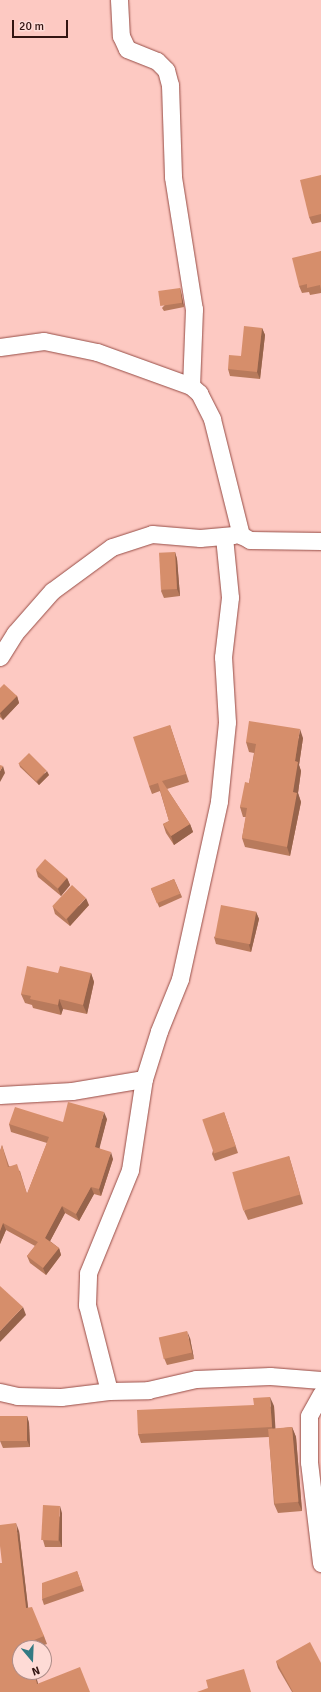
<!DOCTYPE html>
<html>
<head>
<meta charset="utf-8">
<style>
  body { margin:0 }
  #map { position:relative; width:321px; height:1692px; overflow:hidden; background:#fdc9c2; font-family:Signika,sans-serif }
  div>[style] { position:absolute }
  .roads { filter:drop-shadow(0 0 1px #974d46) drop-shadow(0 0 1px #974d46) }
  .street>* { height:17px; margin:-8.5px; padding:0 8.5px; transform-origin:8.5px; border-radius:8.5px; background:#fff }
  .wall>* { inset:0; background:#b87a5c; transform-origin:0 0 }
  .shaded-wall>* { inset:0; background:#96634b }
  .building>* { inset:0; background:#d68e6b; transform-origin:0 0 }
  span { translate:-50% -50%; white-space:nowrap; text-align:center; line-height:1.15; -webkit-text-stroke:3.5px #fedbd6; paint-order:stroke }
  .north { position:absolute; left:12px; top:1640px; width:40px; height:40px; box-sizing:border-box; background:#fedbd6; border:1px solid #ad8c88; border-radius:50%; rotate:161deg; font-size:11px; font-weight:700; line-height:16px; text-align:center; color:#331512 }
  .north::after { content:''; display:block; margin:auto; width:14px; height:18px; background:#337a83; clip-path:polygon(50% 0,100% 100%,50% 72%,0 100%) }
  .scale { position:absolute; left:12px; top:20px; width:56px; height:18px; box-sizing:border-box; border:2px solid #331512; border-top:0; padding-left:5px; font-size:12px; line-height:14px; white-space:nowrap; color:#331512; -webkit-text-stroke:3px #fedbd6; paint-order:stroke }
</style>
</head>
<body>
<div id="map">
  <div class="roads">
    <div class="street">
      <div style="left:119px;top:0;width:36px;rotate:87deg"></div>
      <div style="left:121px;top:36px;width:14px;rotate:65deg"></div>
      <div style="left:127px;top:49px;width:32px;rotate:22deg"></div>
      <div style="left:157px;top:61px;width:13px;rotate:45deg"></div>
      <div style="left:166px;top:70px;width:16px;rotate:75deg"></div>
      <div style="left:170px;top:85px;width:92px;rotate:88.1deg"></div>
      <div style="left:173px;top:177px;width:134px;rotate:81deg"></div>
      <div style="left:194px;top:309px;width:77px;rotate:92.2deg"></div>
      <div style="left:0;top:347px;width:44px;rotate:-7.8deg"></div>
      <div style="left:44px;top:341px;width:54px;rotate:11.7deg"></div>
      <div style="left:97px;top:352px;width:100px;rotate:19.9deg"></div>
      <div style="left:191px;top:386px;width:11px;rotate:41deg"></div>
      <div style="left:199px;top:393px;width:29px;rotate:63deg"></div>
      <div style="left:212px;top:419px;width:120px;rotate:76deg"></div>
      <div style="left:241px;top:535px;width:10px;rotate:29deg"></div>
      <div style="left:250px;top:540px;width:71px;rotate:0.8deg"></div>
      <div style="left:0;top:657px;width:28px;rotate:-58deg"></div>
      <div style="left:15px;top:633px;width:56px;rotate:-48.6deg"></div>
      <div style="left:52px;top:591px;width:74px;rotate:-36.3deg"></div>
      <div style="left:112px;top:547px;width:42px;rotate:-18deg"></div>
      <div style="left:152px;top:534px;width:48px;rotate:4.8deg"></div>
      <div style="left:200px;top:538px;width:34px;rotate:-5deg"></div>
      <div style="left:0;top:1095px;width:72px;rotate:-3.2deg"></div>
      <div style="left:72px;top:1091px;width:73px;rotate:-9.5deg"></div>
      <div style="left:109px;top:1391px;width:89px;rotate:-104.3deg"></div>
      <div style="left:87px;top:1305px;width:32px;rotate:-88deg"></div>
      <div style="left:88px;top:1273px;width:111px;rotate:-67.8deg"></div>
      <div style="left:130px;top:1170px;width:92px;rotate:-81.3deg"></div>
      <div style="left:144px;top:1079px;width:50px;rotate:-72.6deg"></div>
      <div style="left:159px;top:1031px;width:56px;rotate:-68deg"></div>
      <div style="left:180px;top:979px;width:182px;rotate:-77.6deg"></div>
      <div style="left:219px;top:801px;width:79px;rotate:-84.2deg"></div>
      <div style="left:227px;top:722px;width:65px;rotate:-93.5deg"></div>
      <div style="left:223px;top:657px;width:60px;rotate:-83.3deg"></div>
      <div style="left:230px;top:597px;width:60px;rotate:-95.7deg"></div>
      <div style="left:0;top:1392px;width:17px;rotate:13deg"></div>
      <div style="left:17px;top:1396px;width:44px;rotate:1.3deg"></div>
      <div style="left:61px;top:1397px;width:48px;rotate:-7.1deg"></div>
      <div style="left:109px;top:1391px;width:39px;rotate:-1deg"></div>
      <div style="left:148px;top:1390px;width:49px;rotate:-12.9deg"></div>
      <div style="left:196px;top:1379px;width:74px;rotate:-2.3deg"></div>
      <div style="left:270px;top:1376px;width:51px;rotate:4.5deg"></div>
      <div style="left:321px;top:1394px;width:25px;rotate:119deg"></div>
      <div style="left:309px;top:1416px;width:46px;rotate:90deg"></div>
      <div style="left:309px;top:1462px;width:102px;rotate:83.2deg"></div>
    </div>
  </div>
  <div class="wall">
    <div style="clip-path:polygon(321px 175px,321px 222px,312px 224px,309px 217px)"></div>
    <div style="clip-path:polygon(321px 251px,321px 293px,310px 295px,309px 292px,302px 293px,299px 286px)"></div>
    <div style="clip-path:polygon(180px 288px,181px 292px,184px 307px,164px 311px,162px 308px)"></div>
    <div style="clip-path:polygon(262px 328px,265px 335px,260px 379px,230px 376px,228px 369px,241px 356px)"></div>
    <div style="clip-path:polygon(175px 552px,177px 559px,180px 596px,164px 598px,161px 591px)"></div>
    <div style="clip-path:polygon(0 688px,17px 696px,19px 703px,3px 720px,0 717px)"></div>
    <div style="clip-path:polygon(170px 725px,189px 782px,167px 789px,190px 824px,193px 832px,174px 845px,166px 833px,163px 824px,169px 821px,160px 791px,152px 794px,149px 786px)"></div>
    <div style="clip-path:polygon(303px 738px,299px 765px,301px 771px,298px 793px,301px 802px,290px 856px,245px 847px,242px 838px,246px 817px,243px 817px,240px 807px,249px 783px,254px 753px,249px 752px,246px 742px)"></div>
    <div style="clip-path:polygon(19px 764px,49px 775px,39px 785px,20px 767px)"></div>
    <div style="clip-path:polygon(36px 870px,67px 878px,70px 885px,61px 896px,38px 877px)"></div>
    <div style="left:174px;top:879px;width:20px;height:25px;rotate:66deg"></div>
    <div style="clip-path:polygon(89px 905px,70px 926px,55px 914px,53px 907px)"></div>
    <div style="clip-path:polygon(256px 912px,259px 919px,251px 952px,216px 944px,214px 937px)"></div>
    <div style="clip-path:polygon(58px 973px,91px 973px,94px 982px,87px 1014px,63px 1009px,61px 1015px,33px 1008px,32px 1005px,25px 1003px,21px 994px)"></div>
    <div style="clip-path:polygon(224px 1112px,238px 1153px,215px 1161px,212px 1154px)"></div>
    <div style="clip-path:polygon(107px 1119px,99px 1148px,113px 1159px,101px 1196px,94px 1194px,79px 1221px,65px 1213px,50px 1241px,59px 1248px,61px 1255px,46px 1275px,30px 1263px,27px 1256px,35px 1246px,6px 1230px,0 1244px,0 1151px,2px 1145px,9px 1166px,20px 1171px,27px 1194px,47px 1143px,11px 1132px,9px 1124px,63px 1122px)"></div>
    <div style="clip-path:polygon(289px 1156px,292px 1166px,303px 1204px,248px 1220px,244px 1211px)"></div>
    <div style="clip-path:polygon(190px 1338px,194px 1359px,167px 1365px,164px 1358px)"></div>
    <div style="clip-path:polygon(274px 1406px,275px 1429px,292px 1427px,296px 1437px,302px 1511px,278px 1513px,274px 1504px,269px 1437px,141px 1443px,138px 1434px)"></div>
    <div style="clip-path:polygon(27px 1416px,29px 1423px,30px 1447px,3px 1448px,0 1441px)"></div>
    <div style="clip-path:polygon(62px 1513px,62px 1547px,45px 1547px,43px 1540px)"></div>
    <div style="clip-path:polygon(19px 1531px,28px 1608px,44px 1636px,47px 1644px,36px 1648px,20px 1648px,20px 1672px,35px 1672px,38px 1684px,0 1692px,2px 1563px)"></div>
    <div style="clip-path:polygon(77px 1571px,84px 1591px,44px 1605px,42px 1599px)"></div>
    <div style="clip-path:polygon(276px 1661px,321px 1692px,292px 1692px,278px 1668px)"></div>
  </div>
  <div class="shaded-wall">
    <div style="clip-path:polygon(180px 288px,181px 292px,184px 307px,182px 303px)"></div>
    <div style="clip-path:polygon(262px 328px,265px 335px,260px 379px,257px 372px)"></div>
    <div style="clip-path:polygon(175px 552px,177px 559px,180px 596px,177px 589px)"></div>
    <div style="clip-path:polygon(17px 696px,19px 703px,3px 720px,0 713px)"></div>
    <div style="clip-path:polygon(300px 729px,303px 738px,299px 765px,301px 771px,298px 793px,301px 802px,290px 856px,287px 847px,293px 792px,295px 761px)"></div>
    <div style="clip-path:polygon(3px 766px,5px 773px,0 782px,0 771px)"></div>
    <div style="clip-path:polygon(47px 771px,49px 775px,39px 785px,37px 782px)"></div>
    <div style="clip-path:polygon(190px 824px,193px 832px,174px 845px,171px 836px)"></div>
    <div style="clip-path:polygon(67px 878px,70px 885px,61px 896px,58px 889px)"></div>
    <div style="clip-path:polygon(86px 898px,89px 905px,70px 926px,67px 919px)"></div>
    <div style="clip-path:polygon(256px 912px,259px 919px,251px 952px,249px 945px)"></div>
    <div style="clip-path:polygon(91px 973px,94px 982px,87px 1014px,83px 1005px)"></div>
    <div style="clip-path:polygon(59px 999px,63px 1009px,61px 1015px,58px 1005px)"></div>
    <div style="clip-path:polygon(104px 1112px,107px 1119px,98px 1154px,95px 1147px)"></div>
    <div style="clip-path:polygon(111px 1152px,113px 1159px,101px 1196px,99px 1189px)"></div>
    <div style="clip-path:polygon(91px 1187px,94px 1194px,79px 1221px,76px 1214px)"></div>
    <div style="clip-path:polygon(62px 1206px,65px 1213px,48px 1245px,45px 1238px)"></div>
    <div style="clip-path:polygon(3px 1223px,6px 1230px,0 1244px,0 1231px)"></div>
    <div style="clip-path:polygon(59px 1248px,61px 1255px,46px 1275px,43px 1268px)"></div>
    <div style="clip-path:polygon(23px 1307px,26px 1315px,0 1342px,0 1331px)"></div>
    <div style="clip-path:polygon(187px 1331px,190px 1338px,194px 1359px,192px 1352px)"></div>
    <div style="clip-path:polygon(270px 1397px,274px 1406px,276px 1437px,272px 1427px)"></div>
    <div style="clip-path:polygon(27px 1416px,29px 1423px,30px 1447px,27px 1440px)"></div>
    <div style="clip-path:polygon(292px 1427px,296px 1437px,302px 1511px,298px 1502px)"></div>
    <div style="clip-path:polygon(60px 1506px,62px 1513px,62px 1547px,59px 1540px)"></div>
    <div style="clip-path:polygon(16px 1523px,19px 1531px,29px 1615px,26px 1608px)"></div>
    <div style="clip-path:polygon(34px 1672px,35px 1672px,40px 1692px,37px 1684px)"></div>
  </div>
  <div class="building">
    <div style="clip-path:polygon(321px 175px,321px 214px,309px 217px,300px 180px)"></div>
    <div style="clip-path:polygon(321px 251px,321px 290px,320px 285px,307px 288px,307px 284px,299px 286px,292px 258px)"></div>
    <div style="left:180px;top:288px;width:15px;height:22px;rotate:82deg"></div>
    <div style="clip-path:polygon(244px 326px,262px 328px,257px 372px,228px 369px,229px 355px,241px 356px)"></div>
    <div style="left:175px;top:552px;width:37px;height:16px;rotate:87deg"></div>
    <div style="clip-path:polygon(4px 684px,17px 696px,0 713px,0 688px)"></div>
    <div style="clip-path:polygon(249px 721px,300px 729px,295px 761px,298px 762px,293px 792px,297px 793px,287px 847px,242px 838px,247px 808px,240px 807px,245px 782px,249px 783px,256px 744px,246px 742px)"></div>
    <div style="clip-path:polygon(170px 725px,186px 774px,162px 781px,190px 824px,171px 836px,163px 824px,169px 821px,158px 783px,149px 786px,133px 737px)"></div>
    <div style="left:29px;top:753px;width:25px;height:15px;rotate:45deg"></div>
    <div style="clip-path:polygon(0 765px,3px 766px,0 771px)"></div>
    <div style="left:45px;top:859px;width:29px;height:14px;rotate:41deg"></div>
    <div style="left:174px;top:879px;width:16px;height:25px;rotate:68deg"></div>
    <div style="left:72px;top:885px;width:19px;height:29px;rotate:43deg"></div>
    <div style="left:221px;top:905px;width:36px;height:33px;rotate:11deg"></div>
    <div style="clip-path:polygon(27px 966px,58px 973px,60px 966px,91px 973px,83px 1005px,59px 999px,58px 1005px,30px 999px,31px 996px,21px 994px)"></div>
    <div style="clip-path:polygon(68px 1102px,104px 1112px,95px 1147px,111px 1152px,99px 1189px,91px 1187px,76px 1214px,62px 1206px,45px 1238px,59px 1248px,43px 1268px,27px 1256px,38px 1242px,3px 1223px,0 1231px,0 1151px,2px 1145px,8px 1167px,17px 1164px,27px 1194px,49px 1137px,9px 1124px,15px 1107px,63px 1122px)"></div>
    <div style="left:224px;top:1112px;width:36px;height:23px;rotate:71deg"></div>
    <div style="left:289px;top:1156px;width:40px;height:59px;rotate:74deg"></div>
    <div style="clip-path:polygon(0 1286px,23px 1307px,0 1331px)"></div>
    <div style="left:187px;top:1331px;width:22px;height:29px;rotate:77deg"></div>
    <div style="clip-path:polygon(270px 1397px,272px 1427px,138px 1434px,137px 1410px,254px 1405px,253px 1398px)"></div>
    <div style="left:0;top:1416px;width:27px;height:25px"></div>
    <div style="left:292px;top:1427px;width:75px;height:24px;rotate:85deg"></div>
    <div style="left:43px;top:1505px;width:17px;height:35px;rotate:3deg"></div>
    <div style="clip-path:polygon(16px 1523px,26px 1608px,32px 1607px,44px 1636px,27px 1643px,28px 1648px,20px 1648px,20px 1672px,34px 1672px,37px 1684px,80px 1667px,90px 1692px,0 1692px,0 1563px,2px 1563px,0 1546px,0 1525px)"></div>
    <div style="clip-path:polygon(77px 1571px,82px 1585px,42px 1599px,42px 1583px)"></div>
    <div style="clip-path:polygon(310px 1642px,321px 1663px,321px 1692px,293px 1692px,276px 1661px)"></div>
    <div style="clip-path:polygon(244px 1669px,251px 1692px,197px 1692px,208px 1688px,206px 1680px)"></div>
  </div>
  <div class="north">N</div>
  <div class="scale">20 m</div>
</div>
</body>
</html>
